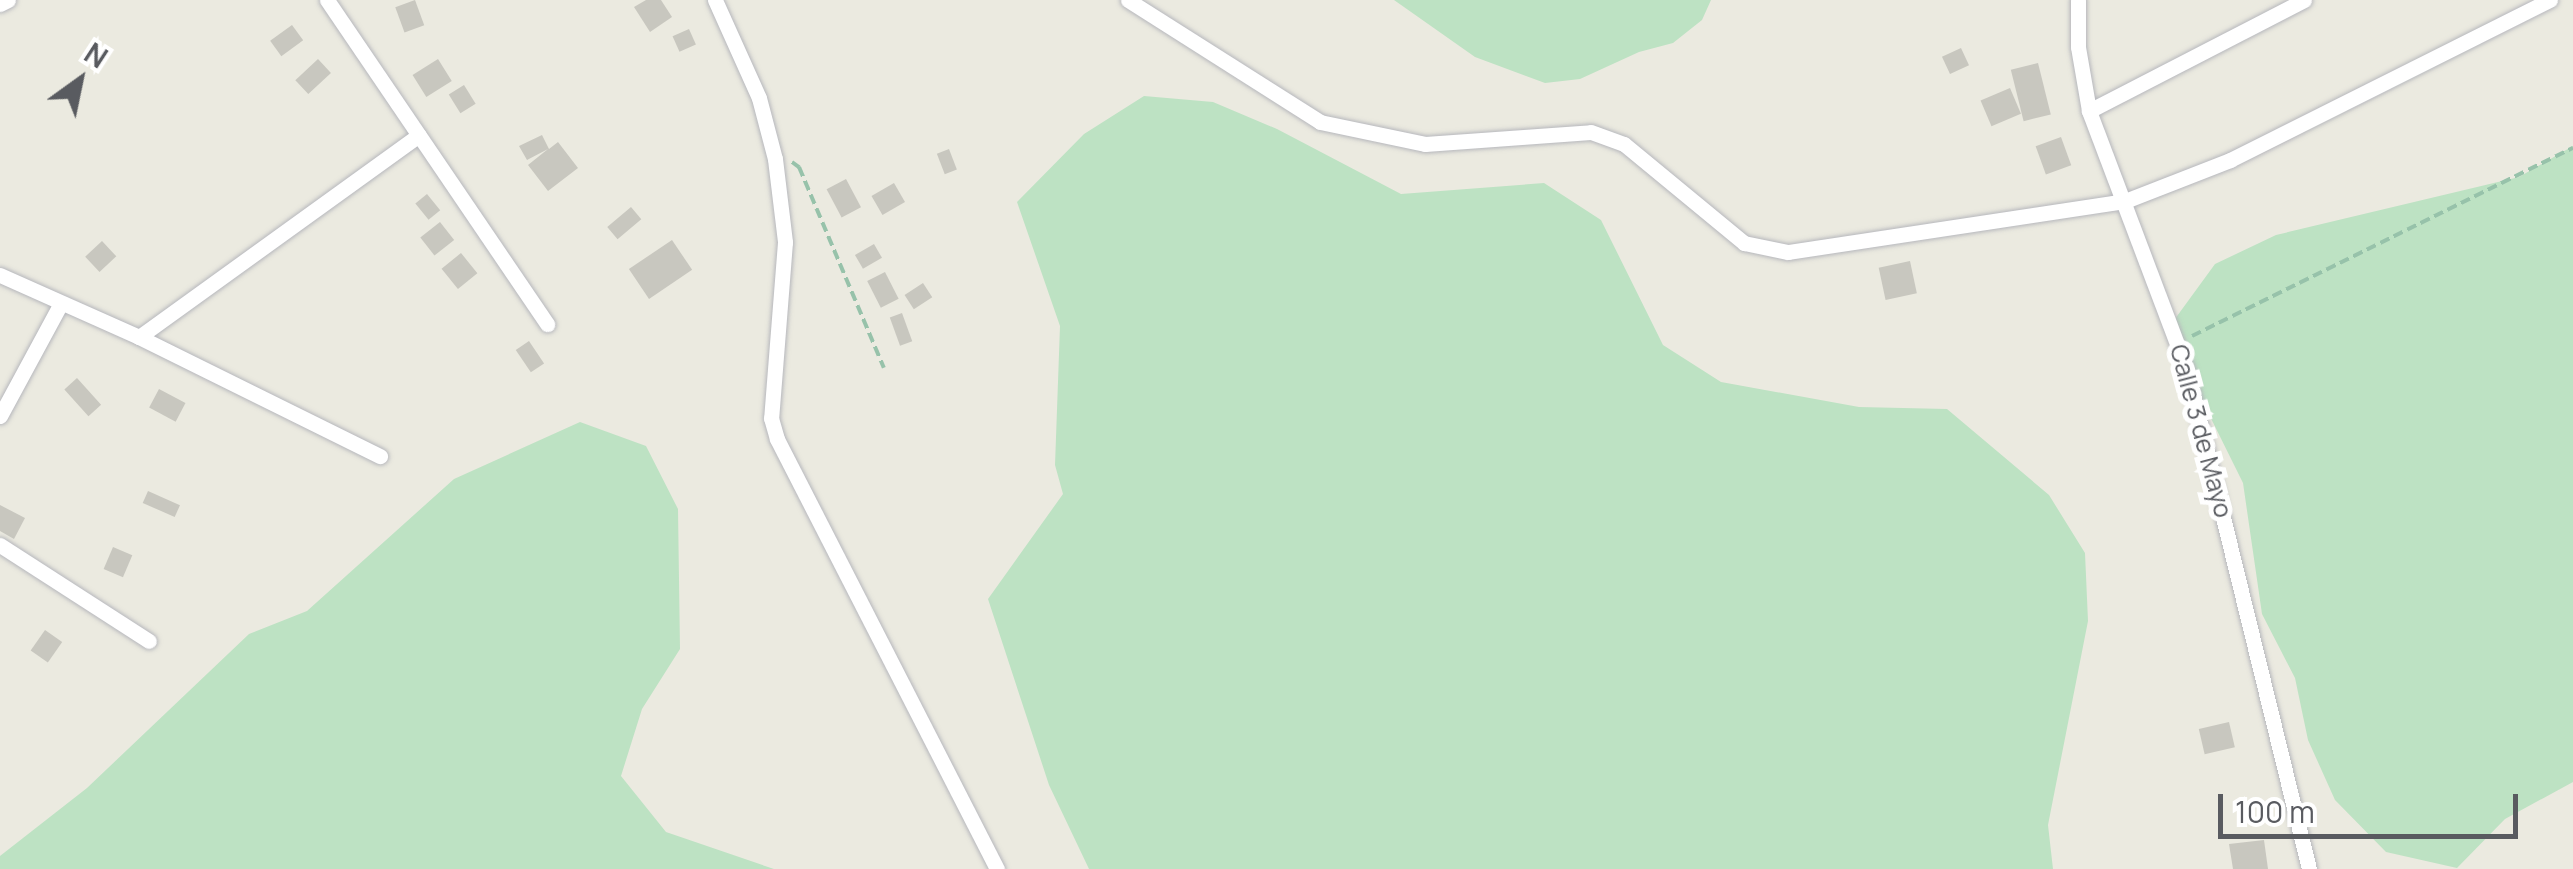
<!DOCTYPE html>
<html>
<head>
<meta charset="utf-8">
<style>
  body { margin:0 }
  #map { position:relative; width:2573px; height:869px; overflow:hidden; background:#ebeae0; font-family:Manrope,sans-serif }
  div>[style] { position:absolute }
  .green>* { inset:0; background:#bde2c3 }
  .building>* { inset:0; background:#c8c7bf; transform-origin:0 0 }
  .path>* { height:4px; margin-top:-2px; transform-origin:0; background:repeating-linear-gradient(90deg,#97c2aa 0 10px,transparent 0 15px) }
  .roads { filter:drop-shadow(0 0 2px #b6b7bc) drop-shadow(0 0 2px #b6b7bc) }
  .minor>* { height:15px; margin:-7.5px; padding:0 7.5px; transform-origin:7.5px; border-radius:7.5px; background:#fff }
  span { translate:-50% -50%; white-space:nowrap; text-align:center; line-height:1.15; -webkit-text-stroke:10px #fff; paint-order:stroke }
  .street-label { font-size:25px; color:#595b60 }
  .north { position:absolute; left:30px; top:30px; width:100px; height:100px; -webkit-text-stroke:8px #fff; paint-order:stroke; rotate:33deg; font-size:28px; font-weight:700; line-height:40px; text-align:center; color:#595b60 }
  .north::after { content:''; display:block; margin:auto; width:35px; height:45px; background:#595b60; clip-path:polygon(50% 0,100% 100%,50% 72%,0 100%) }
  .scale { position:absolute; left:2218px; top:794px; width:300px; height:45px; box-sizing:border-box; border:5px solid #595b60; border-top:0; padding-left:12px; font-size:30px; line-height:35px; white-space:nowrap; color:#595b60; -webkit-text-stroke:8px #fff; paint-order:stroke }
</style>
</head>
<body>
<div id="map">
  <div class="green">
    <div style="clip-path:polygon(1394px 0,1711px 0,1702px 20px,1673px 43px,1639px 52px,1580px 79px,1545px 83px,1475px 57px)"></div>
    <div style="clip-path:polygon(1144px 96px,1213px 102px,1277px 129px,1401px 194px,1544px 183px,1601px 220px,1663px 345px,1721px 382px,1859px 407px,1947px 409px,2049px 495px,2085px 553px,2088px 621px,2048px 825px,2053px 869px,1089px 869px,1049px 785px,988px 599px,1063px 494px,1055px 465px,1060px 326px,1017px 202px,1084px 134px)"></div>
    <div style="clip-path:polygon(2573px 146px,2573px 782px,2505px 819px,2457px 868px,2386px 852px,2335px 800px,2308px 740px,2295px 678px,2262px 614px,2243px 483px,2187px 370px,2172px 323px,2215px 264px,2276px 235px,2519px 177px)"></div>
    <div style="clip-path:polygon(580px 422px,646px 446px,678px 509px,680px 649px,642px 709px,621px 776px,666px 832px,774px 869px,0 869px,0 856px,87px 788px,249px 634px,307px 611px,454px 479px)"></div>
  </div>
  <div class="building">
    <div style="left:415px;top:0;width:27px;height:21px;rotate:70deg"></div>
    <div style="clip-path:polygon(646px 0,661px 0,672px 17px,650px 32px,634px 7px)"></div>
    <div style="left:292px;top:25px;width:19px;height:27px;rotate:54deg"></div>
    <div style="left:689px;top:29px;width:17px;height:18px;rotate:66deg"></div>
    <div style="left:1961px;top:48px;width:19px;height:21px;rotate:65deg"></div>
    <div style="left:318px;top:59px;width:19px;height:31px;rotate:47deg"></div>
    <div style="left:438px;top:59px;width:26px;height:30px;rotate:58deg"></div>
    <div style="left:2038px;top:63px;width:53px;height:28px;rotate:76deg"></div>
    <div style="left:464px;top:85px;width:22px;height:18px;rotate:58deg"></div>
    <div style="left:2010px;top:88px;width:28px;height:32px;rotate:67deg"></div>
    <div style="clip-path:polygon(542px 135px,549px 149px,558px 142px,578px 168px,548px 191px,528px 165px,548px 149px,527px 160px,519px 146px)"></div>
    <div style="left:2061px;top:137px;width:30px;height:27px;rotate:70deg"></div>
    <div style="left:949px;top:149px;width:22px;height:13px;rotate:69deg"></div>
    <div style="left:846px;top:179px;width:32px;height:22px;rotate:62deg"></div>
    <div style="left:894px;top:183px;width:22px;height:26px;rotate:60deg"></div>
    <div style="left:427px;top:194px;width:21px;height:15px;rotate:51deg"></div>
    <div style="left:631px;top:207px;width:16px;height:31px;rotate:50deg"></div>
    <div style="left:440px;top:222px;width:23px;height:25px;rotate:52deg"></div>
    <div style="left:672px;top:240px;width:36px;height:52px;rotate:56deg"></div>
    <div style="left:102px;top:241px;width:21px;height:23px;rotate:47deg"></div>
    <div style="left:874px;top:244px;width:16px;height:22px;rotate:60deg"></div>
    <div style="left:461px;top:253px;width:26px;height:25px;rotate:51deg"></div>
    <div style="left:1910px;top:261px;width:33px;height:32px;rotate:78deg"></div>
    <div style="left:885px;top:272px;width:30px;height:20px;rotate:63deg"></div>
    <div style="left:923px;top:283px;width:17px;height:22px;rotate:57deg"></div>
    <div style="left:902px;top:313px;width:30px;height:13px;rotate:70deg"></div>
    <div style="left:529px;top:341px;width:27px;height:16px;rotate:56deg"></div>
    <div style="left:77px;top:378px;width:36px;height:17px;rotate:48deg"></div>
    <div style="left:159px;top:389px;width:30px;height:21px;rotate:28deg"></div>
    <div style="left:148px;top:491px;width:35px;height:13px;rotate:24deg"></div>
    <div style="clip-path:polygon(0 505px,25px 518px,14px 539px,0 531px)"></div>
    <div style="left:113px;top:547px;width:21px;height:24px;rotate:23deg"></div>
    <div style="left:45px;top:630px;width:21px;height:25px;rotate:35deg"></div>
    <div style="left:2229px;top:722px;width:26px;height:31px;rotate:77deg"></div>
    <div style="clip-path:polygon(2264px 840px,2268px 869px,2233px 869px,2229px 844px)"></div>
  </div>
  <div class="path">
    <div style="left:792px;top:162px;width:9px;rotate:36deg"></div>
    <div style="left:799px;top:167px;width:218px;rotate:67.1deg"></div>
    <div style="left:2192px;top:336px;width:425px;rotate:-26.3deg"></div>
  </div>
  <div class="roads">
    <div class="minor">
      <div style="left:327px;top:0;width:392px;rotate:55.8deg"></div>
      <div style="left:715px;top:0;width:107px;rotate:65.8deg"></div>
      <div style="left:759px;top:98px;width:63px;rotate:75.3deg"></div>
      <div style="left:775px;top:159px;width:84px;rotate:83.1deg"></div>
      <div style="left:785px;top:242px;width:177px;rotate:94.5deg"></div>
      <div style="left:771px;top:418px;width:22px;rotate:74deg"></div>
      <div style="left:777px;top:439px;width:483px;rotate:62.9deg"></div>
      <div style="left:1128px;top:0;width:227px;rotate:32.4deg"></div>
      <div style="left:1320px;top:122px;width:107px;rotate:11.8deg"></div>
      <div style="left:1425px;top:144px;width:166px;rotate:-4.1deg"></div>
      <div style="left:1591px;top:132px;width:35px;rotate:20deg"></div>
      <div style="left:1624px;top:144px;width:156px;rotate:39.5deg"></div>
      <div style="left:1744px;top:243px;width:45px;rotate:11.6deg"></div>
      <div style="left:1788px;top:252px;width:341px;rotate:-8.6deg"></div>
      <div style="left:2125px;top:201px;width:113px;rotate:-21.3deg"></div>
      <div style="left:2230px;top:160px;width:358px;rotate:-26.6deg"></div>
      <div style="left:2078px;top:0;width:47px;rotate:90deg"></div>
      <div style="left:2078px;top:47px;width:65px;rotate:80.2deg"></div>
      <div style="left:2089px;top:111px;width:277px;rotate:69.3deg"></div>
      <div style="left:2187px;top:370px;width:514px;rotate:76.26deg"></div>
      <div style="left:0;top:4px;width:9px;rotate:-27deg"></div>
      <div style="left:2089px;top:111px;width:242px;rotate:-27.3deg"></div>
      <div style="left:0;top:275px;width:152px;rotate:24deg"></div>
      <div style="left:139px;top:337px;width:269px;rotate:26.3deg"></div>
      <div style="left:139px;top:337px;width:345px;rotate:-35.8deg"></div>
      <div style="left:0;top:416px;width:128px;rotate:-61.6deg"></div>
      <div style="left:0;top:545px;width:177px;rotate:32.8deg"></div>
    </div>
  </div>
  <div class="street-label">
    <span style="left:2201px;top:431px;rotate:75deg">Calle 3 de Mayo</span>
  </div>
  <div class="north">N</div>
  <div class="scale">100 m</div>
</div>
</body>
</html>
